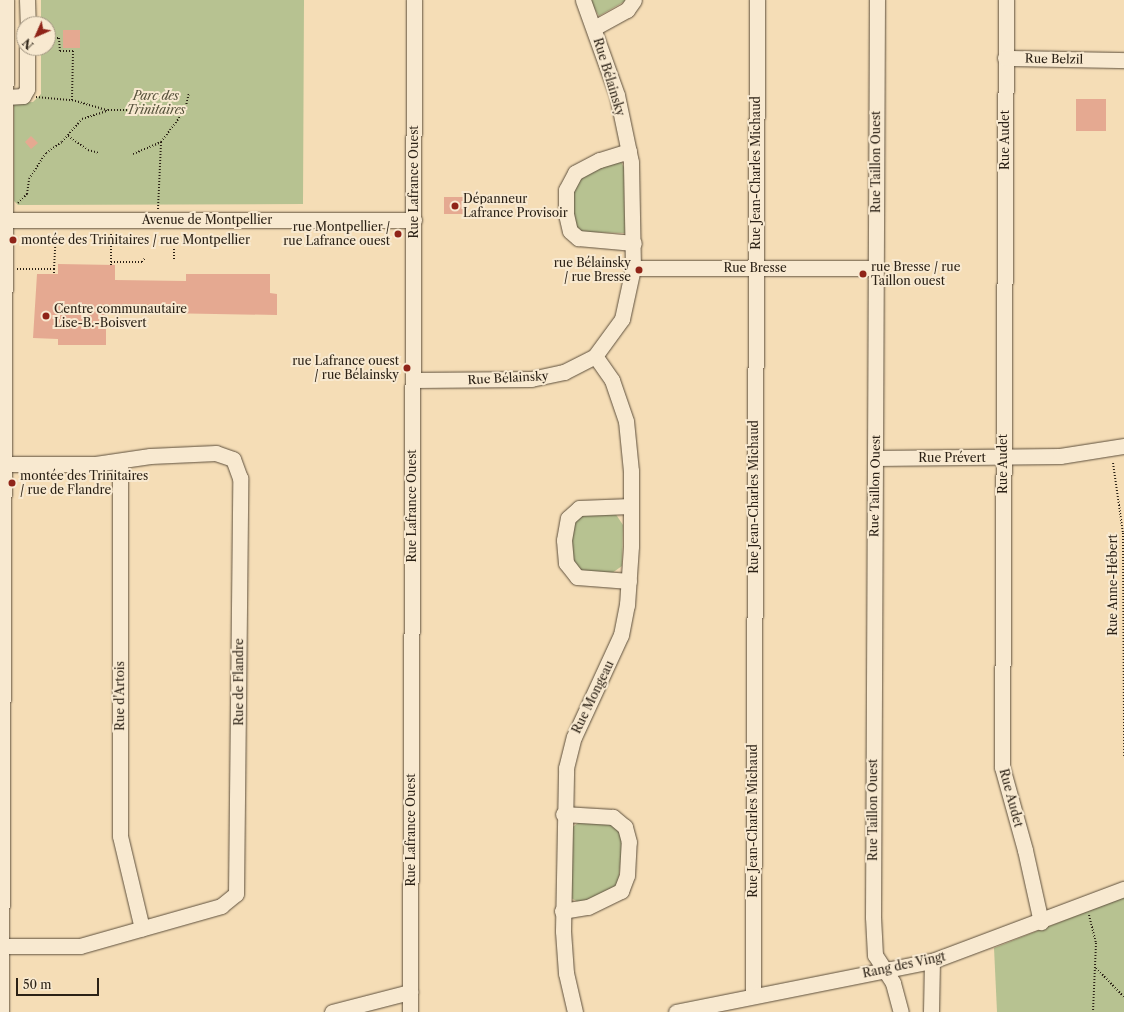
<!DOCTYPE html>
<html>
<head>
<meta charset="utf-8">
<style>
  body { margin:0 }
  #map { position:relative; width:1124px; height:1012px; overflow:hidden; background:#f5ddb6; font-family:"Libre Caslon Text",serif }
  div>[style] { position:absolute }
  .green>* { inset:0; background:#b7c291 }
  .building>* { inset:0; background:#e5a991; transform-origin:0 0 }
  .path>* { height:2px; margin-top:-1px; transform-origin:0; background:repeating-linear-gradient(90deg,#2b2115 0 1px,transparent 0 3px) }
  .roads { filter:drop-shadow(0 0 1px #5e503d) drop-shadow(0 0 1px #5e503d) }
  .minor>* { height:15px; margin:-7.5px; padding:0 7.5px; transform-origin:7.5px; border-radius:7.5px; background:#f8e9d0 }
  .dots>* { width:11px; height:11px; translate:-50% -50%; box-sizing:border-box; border:2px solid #f8e9d0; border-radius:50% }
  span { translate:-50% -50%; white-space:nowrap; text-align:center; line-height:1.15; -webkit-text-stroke:4px #f8e9d0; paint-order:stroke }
  .street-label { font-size:12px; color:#2b2115 }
  .park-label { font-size:12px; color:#55513a; font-style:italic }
  .poi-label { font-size:12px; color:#2b2115 }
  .left { translate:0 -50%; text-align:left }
  .right { translate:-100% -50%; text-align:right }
  .north { position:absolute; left:16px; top:16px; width:40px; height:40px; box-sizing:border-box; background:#f8e9d0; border:1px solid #a69985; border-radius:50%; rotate:225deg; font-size:11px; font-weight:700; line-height:16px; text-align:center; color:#2b2115 }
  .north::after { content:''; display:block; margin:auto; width:14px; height:18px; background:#8f2418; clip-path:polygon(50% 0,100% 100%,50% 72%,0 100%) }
  .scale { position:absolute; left:16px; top:978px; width:83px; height:18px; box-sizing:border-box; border:2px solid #2b2115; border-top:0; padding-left:5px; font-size:12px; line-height:14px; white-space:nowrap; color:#2b2115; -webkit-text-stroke:3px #f8e9d0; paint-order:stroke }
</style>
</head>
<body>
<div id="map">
  <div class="green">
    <div style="clip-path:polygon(41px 0,304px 0,303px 204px,18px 205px,14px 201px,14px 103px,33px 102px,41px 94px,41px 48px,48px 48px,48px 24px,41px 24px)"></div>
    <div style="clip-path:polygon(589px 0,627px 0,599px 16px)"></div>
    <div style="clip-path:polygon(620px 160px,624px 167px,625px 233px,580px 232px,574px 225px,572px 192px,581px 177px)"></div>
    <div style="clip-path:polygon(615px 513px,623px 525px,622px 566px,612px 573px,582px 571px,570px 557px,571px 525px,580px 514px)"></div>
    <div style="clip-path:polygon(581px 821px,602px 821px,617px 827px,623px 840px,618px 884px,604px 895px,578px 902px,571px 898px,571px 828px)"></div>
    <div style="clip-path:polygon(1124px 897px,1124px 1012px,997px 1012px,994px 948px)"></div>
  </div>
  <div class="building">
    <div style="left:80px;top:30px;width:18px;height:17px;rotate:90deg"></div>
    <div style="left:1076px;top:99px;width:30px;height:32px"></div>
    <div style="clip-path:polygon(31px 136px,38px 143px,31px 149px,25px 142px)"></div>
    <div style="left:444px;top:197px;width:22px;height:17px"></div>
    <div style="clip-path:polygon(58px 264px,115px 265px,115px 280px,186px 281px,186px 274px,270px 274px,270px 293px,277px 294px,277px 315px,106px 312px,106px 345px,58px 345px,58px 339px,33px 338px,37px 274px,58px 274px)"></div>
  </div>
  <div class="path">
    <div style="left:48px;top:38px;width:11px"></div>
    <div style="left:59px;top:38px;width:13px;rotate:86deg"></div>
    <div style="left:60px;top:51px;width:13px"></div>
    <div style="left:73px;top:51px;width:49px;rotate:91.2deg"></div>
    <div style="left:36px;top:97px;width:36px;rotate:5deg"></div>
    <div style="left:72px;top:100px;width:37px;rotate:16deg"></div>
    <div style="left:108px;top:110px;width:77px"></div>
    <div style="left:68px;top:136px;width:24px;rotate:35deg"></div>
    <div style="left:88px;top:150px;width:11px;rotate:15deg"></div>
    <div style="left:133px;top:154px;width:30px;rotate:-23deg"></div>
    <div style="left:18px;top:203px;width:13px;rotate:-45deg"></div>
    <div style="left:27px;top:194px;width:15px;rotate:-82deg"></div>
    <div style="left:29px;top:179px;width:31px;rotate:-57deg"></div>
    <div style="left:46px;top:153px;width:19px;rotate:-35deg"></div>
    <div style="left:62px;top:142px;width:30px;rotate:-49deg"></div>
    <div style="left:82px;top:119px;width:26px;rotate:-18deg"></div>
    <div style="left:158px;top:209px;width:67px;rotate:-87.4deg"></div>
    <div style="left:161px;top:142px;width:40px;rotate:-53deg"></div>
    <div style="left:185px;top:110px;width:17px;rotate:-77deg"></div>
    <div style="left:174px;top:259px;width:10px;rotate:-90deg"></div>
    <div style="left:111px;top:262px;width:31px"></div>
    <div style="left:142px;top:262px;width:5px;rotate:-53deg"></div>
    <div style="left:111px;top:265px;width:31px;rotate:-90deg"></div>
    <div style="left:17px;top:269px;width:37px"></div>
    <div style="left:54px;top:269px;width:36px;rotate:-87deg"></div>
    <div style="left:54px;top:269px;width:5px;rotate:90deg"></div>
    <div style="left:1113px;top:463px;width:71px;rotate:81.9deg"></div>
    <div style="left:1123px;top:533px;width:223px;rotate:89.7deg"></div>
    <div style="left:1089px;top:915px;width:29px;rotate:76deg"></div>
    <div style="left:1096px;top:943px;width:69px;rotate:92.5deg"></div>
    <div style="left:1096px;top:968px;width:40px;rotate:46deg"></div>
  </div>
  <div class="roads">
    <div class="minor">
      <div style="left:27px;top:0;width:24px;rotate:88deg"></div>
      <div style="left:877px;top:0;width:917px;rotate:90.25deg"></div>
      <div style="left:873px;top:917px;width:38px;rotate:87deg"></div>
      <div style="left:875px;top:955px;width:33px;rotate:57deg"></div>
      <div style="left:893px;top:983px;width:30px;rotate:75deg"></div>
      <div style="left:1006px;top:0;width:767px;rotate:90.3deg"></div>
      <div style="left:1002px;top:767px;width:86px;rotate:74.5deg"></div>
      <div style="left:1025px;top:850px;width:74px;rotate:77.5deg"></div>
      <div style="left:594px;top:28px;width:38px;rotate:-29deg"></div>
      <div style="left:627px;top:10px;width:12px;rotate:-55deg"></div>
      <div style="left:1005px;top:58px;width:119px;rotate:1deg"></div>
      <div style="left:6px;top:97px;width:17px;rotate:-3deg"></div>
      <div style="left:23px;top:96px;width:8px;rotate:-60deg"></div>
      <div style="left:27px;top:89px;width:41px;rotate:-90deg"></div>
      <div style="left:629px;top:151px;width:31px;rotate:163deg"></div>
      <div style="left:599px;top:160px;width:27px;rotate:152deg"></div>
      <div style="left:575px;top:173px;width:19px;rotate:118deg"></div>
      <div style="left:566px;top:190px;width:24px;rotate:90deg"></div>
      <div style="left:566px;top:214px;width:17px;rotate:77deg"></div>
      <div style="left:570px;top:231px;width:11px;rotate:41deg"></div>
      <div style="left:578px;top:238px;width:56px;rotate:5.1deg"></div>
      <div style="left:0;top:220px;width:414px"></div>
      <div style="left:633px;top:268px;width:243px"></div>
      <div style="left:413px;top:380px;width:118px;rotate:-0.5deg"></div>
      <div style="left:531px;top:379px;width:34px;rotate:-12deg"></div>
      <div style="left:564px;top:372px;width:35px;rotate:-27deg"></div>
      <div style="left:595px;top:356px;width:46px;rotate:-53.9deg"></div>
      <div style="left:622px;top:319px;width:52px;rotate:-77.8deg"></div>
      <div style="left:633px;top:268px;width:106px;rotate:-91.1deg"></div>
      <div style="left:631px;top:162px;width:68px;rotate:-101.8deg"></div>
      <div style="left:617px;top:95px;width:101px;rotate:-109.7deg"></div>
      <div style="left:875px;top:458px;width:185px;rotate:-0.6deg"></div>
      <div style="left:1060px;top:456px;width:65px;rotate:-8.9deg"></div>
      <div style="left:120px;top:461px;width:375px;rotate:90deg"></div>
      <div style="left:120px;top:836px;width:95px;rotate:76.6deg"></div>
      <div style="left:629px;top:581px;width:52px;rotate:-175.6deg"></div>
      <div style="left:577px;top:577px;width:18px;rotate:-128deg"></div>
      <div style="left:566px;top:563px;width:23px;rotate:-95deg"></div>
      <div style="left:564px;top:540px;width:22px;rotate:-80deg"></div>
      <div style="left:568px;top:518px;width:15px;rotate:-42deg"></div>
      <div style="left:579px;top:508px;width:52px;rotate:-2.2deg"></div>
      <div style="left:562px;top:911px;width:26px;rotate:-9deg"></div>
      <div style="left:588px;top:907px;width:37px;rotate:-26deg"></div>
      <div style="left:621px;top:891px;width:17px;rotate:-69deg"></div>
      <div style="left:627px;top:875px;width:33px;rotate:-87deg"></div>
      <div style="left:629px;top:842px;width:16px;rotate:-105deg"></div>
      <div style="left:625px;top:827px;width:16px;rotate:-140deg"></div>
      <div style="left:613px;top:817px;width:50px;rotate:-176.6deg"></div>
      <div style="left:1px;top:946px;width:79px"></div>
      <div style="left:80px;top:946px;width:147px;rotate:-15.8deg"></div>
      <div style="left:221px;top:906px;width:19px;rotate:-39deg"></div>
      <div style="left:236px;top:894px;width:416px;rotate:-89.4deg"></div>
      <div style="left:240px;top:478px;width:20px;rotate:-110deg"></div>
      <div style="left:233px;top:459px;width:18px;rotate:-161deg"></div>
      <div style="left:216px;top:453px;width:66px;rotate:177.4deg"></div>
      <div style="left:150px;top:456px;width:55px;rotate:171.6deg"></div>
      <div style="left:96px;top:464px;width:94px;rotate:180deg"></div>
      <div style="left:753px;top:995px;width:995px;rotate:-89.77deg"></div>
      <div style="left:1px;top:1012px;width:1012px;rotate:-89.72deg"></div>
      <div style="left:332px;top:1012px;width:81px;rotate:-14.4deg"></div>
      <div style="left:410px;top:1012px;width:1012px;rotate:-89.77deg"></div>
      <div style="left:575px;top:1012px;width:40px;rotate:-103deg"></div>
      <div style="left:566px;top:973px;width:42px;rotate:-94.1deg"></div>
      <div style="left:563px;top:931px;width:163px;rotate:-88.9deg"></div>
      <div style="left:566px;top:768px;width:32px;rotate:-76deg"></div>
      <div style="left:574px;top:737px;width:112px;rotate:-65.3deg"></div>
      <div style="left:621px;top:635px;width:31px;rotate:-79deg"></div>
      <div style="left:627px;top:605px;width:59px;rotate:-86.1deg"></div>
      <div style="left:631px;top:546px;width:75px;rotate:-90deg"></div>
      <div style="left:631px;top:471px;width:50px;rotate:-95.7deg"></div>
      <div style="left:626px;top:421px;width:43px;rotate:-108.9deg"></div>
      <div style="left:612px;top:380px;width:29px;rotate:-125deg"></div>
      <div style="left:676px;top:1012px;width:261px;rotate:-11.3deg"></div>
      <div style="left:932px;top:961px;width:205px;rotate:-20.6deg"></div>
      <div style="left:931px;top:1012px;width:51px;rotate:-88.9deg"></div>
    </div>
  </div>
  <div class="dots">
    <div style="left:455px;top:206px;background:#8f2418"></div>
    <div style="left:398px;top:234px;background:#8f2418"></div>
    <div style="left:13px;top:240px;background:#8f2418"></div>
    <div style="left:639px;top:270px;background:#8f2418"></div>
    <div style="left:863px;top:274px;background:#8f2418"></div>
    <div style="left:46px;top:316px;background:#8f2418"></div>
    <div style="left:407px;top:368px;background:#8f2418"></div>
    <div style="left:12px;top:483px;background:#8f2418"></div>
  </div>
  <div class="street-label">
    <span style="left:1054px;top:59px;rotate:1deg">Rue Belzil</span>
    <span style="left:609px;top:77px;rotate:73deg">Rue Bélainsky</span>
    <span style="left:1005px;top:140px;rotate:-90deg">Rue Audet</span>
    <span style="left:876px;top:162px;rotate:-90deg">Rue Taillon Ouest</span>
    <span style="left:756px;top:173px;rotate:-90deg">Rue Jean-Charles Michaud</span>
    <span style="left:414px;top:182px;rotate:-90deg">Rue Lafrance Ouest</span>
    <span style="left:207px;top:220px">Avenue de Montpellier</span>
    <span style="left:755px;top:268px">Rue Bresse</span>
    <span style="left:508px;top:378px;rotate:-3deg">Rue Bélainsky</span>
    <span style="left:952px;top:458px">Rue Prévert</span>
    <span style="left:1003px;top:464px;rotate:-90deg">Rue Audet</span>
    <span style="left:875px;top:486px;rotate:-89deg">Rue Taillon Ouest</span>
    <span style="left:754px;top:497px;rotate:-90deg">Rue Jean-Charles Michaud</span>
    <span style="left:412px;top:506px;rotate:-90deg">Rue Lafrance Ouest</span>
    <span style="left:1113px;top:585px;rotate:-90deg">Rue Anne-Hébert</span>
    <span style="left:239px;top:682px;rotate:-90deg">Rue de Flandre</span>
    <span style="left:120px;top:696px;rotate:-90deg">Rue d'Artois</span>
    <span style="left:593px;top:697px;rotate:-64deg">Rue Mongeau</span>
    <span style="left:1011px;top:798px;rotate:75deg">Rue Audet</span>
    <span style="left:873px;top:810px;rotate:-90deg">Rue Taillon Ouest</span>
    <span style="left:753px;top:821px;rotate:-90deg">Rue Jean-Charles Michaud</span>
    <span style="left:411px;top:830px;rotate:-90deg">Rue Lafrance Ouest</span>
    <span style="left:904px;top:965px;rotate:-12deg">Rang des Vingt</span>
  </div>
  <div class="park-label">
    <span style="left:156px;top:103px">Parc des<br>Trinitaires</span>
  </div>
  <div class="poi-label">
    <span class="left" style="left:463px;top:206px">Dépanneur<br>Lafrance Provisoir</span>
    <span class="right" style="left:390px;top:234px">rue Montpellier /<br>rue Lafrance ouest</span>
    <span class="left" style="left:21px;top:240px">montée des Trinitaires / rue Montpellier</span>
    <span class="right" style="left:631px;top:270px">rue Bélainsky<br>/ rue Bresse</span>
    <span class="left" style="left:871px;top:274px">rue Bresse / rue<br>Taillon ouest</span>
    <span class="left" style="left:54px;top:316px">Centre communautaire<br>Lise-B.-Boisvert</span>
    <span class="right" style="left:399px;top:368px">rue Lafrance ouest<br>/ rue Bélainsky</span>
    <span class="left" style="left:20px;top:483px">montée des Trinitaires<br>/ rue de Flandre</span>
  </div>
  <div class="north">N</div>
  <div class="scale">50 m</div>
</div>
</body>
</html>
